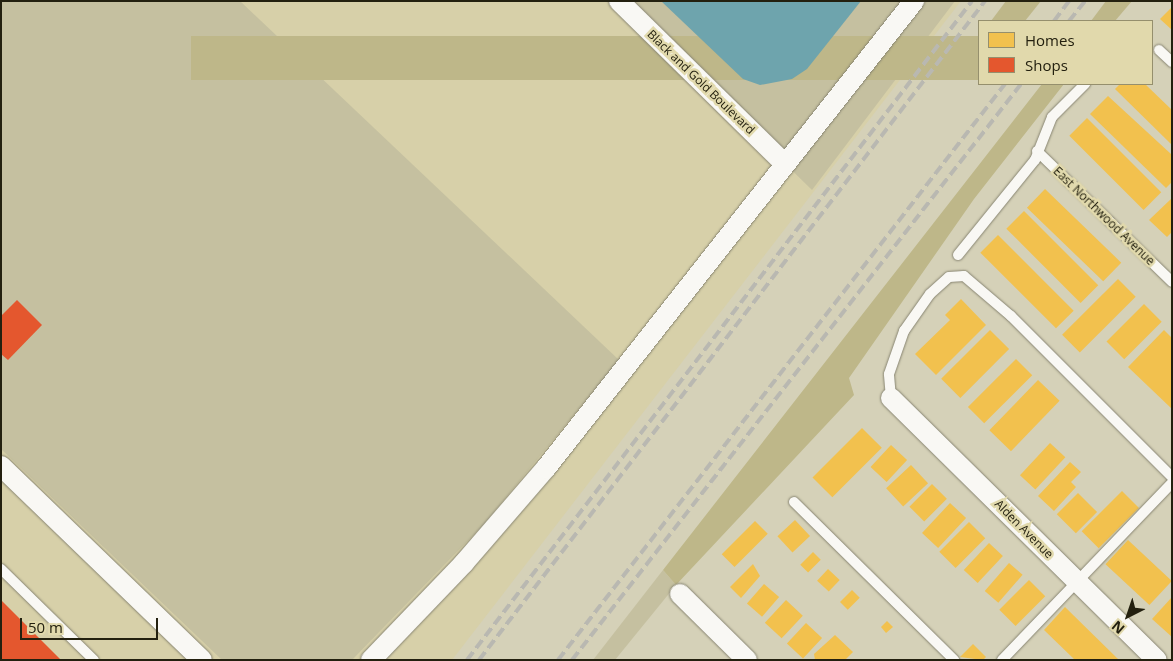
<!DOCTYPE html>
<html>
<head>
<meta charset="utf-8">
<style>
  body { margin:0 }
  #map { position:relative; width:1173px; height:661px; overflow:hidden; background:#d5d1b8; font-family:"Open Sans",sans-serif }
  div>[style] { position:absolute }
  .built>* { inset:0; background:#d7d0a9 }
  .green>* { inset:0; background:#c5c0a0 }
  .forest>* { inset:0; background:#beb789; transform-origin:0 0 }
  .water>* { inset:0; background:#6ea4ad }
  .homes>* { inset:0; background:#f2c14e; transform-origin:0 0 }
  .shops>* { inset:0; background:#e4572e }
  .roads { filter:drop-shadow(0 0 1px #888572) drop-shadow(0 0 1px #888572) }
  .lane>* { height:10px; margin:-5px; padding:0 5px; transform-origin:5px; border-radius:5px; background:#f9f8f4 }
  .street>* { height:20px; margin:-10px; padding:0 10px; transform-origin:10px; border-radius:10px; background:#f9f8f4 }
  .rail>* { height:4px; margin-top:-2px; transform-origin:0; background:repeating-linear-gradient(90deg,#b9b8b1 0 10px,transparent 0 15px) }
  span { translate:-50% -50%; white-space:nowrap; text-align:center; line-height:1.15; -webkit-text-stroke:5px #e1d9ac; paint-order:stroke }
  .street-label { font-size:12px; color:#23200f }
  .frame { position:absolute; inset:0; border:2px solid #23200f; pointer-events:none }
  .legend { position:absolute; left:978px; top:20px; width:175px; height:65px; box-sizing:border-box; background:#e1d9ac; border:1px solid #958f6d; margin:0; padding:6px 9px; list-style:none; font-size:15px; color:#23200f }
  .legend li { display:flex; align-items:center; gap:10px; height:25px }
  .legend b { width:25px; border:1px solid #958f6d }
  .north { position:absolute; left:1103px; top:591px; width:50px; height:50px; -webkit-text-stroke:4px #e1d9ac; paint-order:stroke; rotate:221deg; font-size:14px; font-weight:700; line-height:20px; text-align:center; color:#23200f }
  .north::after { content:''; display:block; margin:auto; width:18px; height:22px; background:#23200f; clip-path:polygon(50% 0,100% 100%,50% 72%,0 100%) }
  .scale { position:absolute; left:20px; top:618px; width:138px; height:22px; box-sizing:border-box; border:2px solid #23200f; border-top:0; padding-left:6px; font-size:15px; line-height:18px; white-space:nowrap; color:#23200f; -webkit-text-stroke:4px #e1d9ac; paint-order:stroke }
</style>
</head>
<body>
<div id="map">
  <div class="built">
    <div style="clip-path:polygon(1px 1px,961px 1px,452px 660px,1px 660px)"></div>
  </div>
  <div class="green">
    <div style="clip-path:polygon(1px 1px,240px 1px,619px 360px,484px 524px,352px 660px,222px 660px,1px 449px)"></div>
    <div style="clip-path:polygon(619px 1px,955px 1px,812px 190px)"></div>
    <div style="clip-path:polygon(663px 570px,676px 585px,615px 660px,593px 660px)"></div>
  </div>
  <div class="forest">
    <div style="clip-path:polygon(1006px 1px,1041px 1px,1025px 21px,991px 21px)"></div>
    <div style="clip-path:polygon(1106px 1px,1132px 1px,1115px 21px,1091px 21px)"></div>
    <div style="left:979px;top:36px;width:44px;height:788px;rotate:90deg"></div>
    <div style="clip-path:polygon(1042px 84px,1064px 84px,974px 199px,849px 378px,854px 395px,676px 585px,663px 570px)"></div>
  </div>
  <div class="water">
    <div style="clip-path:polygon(661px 1px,861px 1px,807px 69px,792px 79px,760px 85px,743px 79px)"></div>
  </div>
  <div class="homes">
    <div style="clip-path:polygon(1172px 7px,1172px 30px,1160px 19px)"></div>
    <div style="clip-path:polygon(1120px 84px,1145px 84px,1172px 110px,1172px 145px,1115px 89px)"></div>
    <div style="clip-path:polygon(1108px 96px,1171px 154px,1172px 182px,1166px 188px,1090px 114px)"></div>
    <div style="left:1087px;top:118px;width:105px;height:25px;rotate:45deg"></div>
    <div style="left:1045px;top:189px;width:106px;height:26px;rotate:44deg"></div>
    <div style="clip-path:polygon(1172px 198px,1172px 232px,1167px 237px,1149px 220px)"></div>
    <div style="left:1024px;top:211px;width:105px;height:25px;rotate:45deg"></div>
    <div style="left:998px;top:235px;width:107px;height:25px;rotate:45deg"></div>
    <div style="left:1118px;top:279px;width:25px;height:79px;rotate:45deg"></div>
    <div style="clip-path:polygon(961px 299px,986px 325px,936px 375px,915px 354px,950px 320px,945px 315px)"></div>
    <div style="left:1144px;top:304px;width:25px;height:53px;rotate:45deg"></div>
    <div style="left:990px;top:330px;width:27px;height:69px;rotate:45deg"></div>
    <div style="clip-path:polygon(1164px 330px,1172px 338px,1172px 409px,1128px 367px)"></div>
    <div style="left:1016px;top:359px;width:23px;height:68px;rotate:45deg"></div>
    <div style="left:1038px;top:380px;width:30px;height:70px;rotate:44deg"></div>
    <div style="left:862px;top:428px;width:28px;height:70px;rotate:45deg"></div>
    <div style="left:1050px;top:443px;width:21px;height:44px;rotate:43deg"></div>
    <div style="left:891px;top:445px;width:22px;height:30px;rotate:43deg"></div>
    <div style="clip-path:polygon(1070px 462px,1081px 472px,1071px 482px,1076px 487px,1054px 511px,1038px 496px)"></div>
    <div style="left:911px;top:465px;width:25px;height:34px;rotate:47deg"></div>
    <div style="left:932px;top:484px;width:21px;height:32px;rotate:45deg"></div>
    <div style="left:1122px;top:491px;width:24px;height:57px;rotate:45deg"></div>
    <div style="left:1078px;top:493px;width:27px;height:30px;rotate:45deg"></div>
    <div style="left:950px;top:503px;width:22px;height:41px;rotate:43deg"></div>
    <div style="left:795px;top:520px;width:22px;height:24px;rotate:47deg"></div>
    <div style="left:755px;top:521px;width:18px;height:47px;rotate:45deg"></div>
    <div style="left:969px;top:522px;width:23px;height:42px;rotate:45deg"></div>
    <div style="left:1128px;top:540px;width:60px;height:33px;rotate:43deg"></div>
    <div style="left:989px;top:543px;width:19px;height:37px;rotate:43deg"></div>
    <div style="left:813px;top:552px;width:11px;height:18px;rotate:45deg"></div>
    <div style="left:1009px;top:563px;width:18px;height:37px;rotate:41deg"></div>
    <div style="clip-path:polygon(753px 564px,760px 576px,741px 598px,730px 587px)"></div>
    <div style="left:828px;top:569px;width:16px;height:16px;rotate:43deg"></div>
    <div style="left:1029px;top:580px;width:23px;height:42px;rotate:45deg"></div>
    <div style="left:764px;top:584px;width:20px;height:26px;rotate:41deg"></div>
    <div style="left:852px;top:590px;width:11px;height:17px;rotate:45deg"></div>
    <div style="clip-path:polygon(1172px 597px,1172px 637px,1152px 619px)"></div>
    <div style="left:786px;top:600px;width:23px;height:31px;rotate:43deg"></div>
    <div style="clip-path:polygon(1065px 607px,1119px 660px,1075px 660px,1044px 630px)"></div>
    <div style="clip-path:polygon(887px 621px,893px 627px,886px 633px,881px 627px)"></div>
    <div style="left:806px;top:623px;width:22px;height:28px;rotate:43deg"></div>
    <div style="clip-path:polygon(835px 635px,853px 652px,845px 660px,815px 660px,814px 654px)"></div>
    <div style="clip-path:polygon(973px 644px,986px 657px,983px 660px,960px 657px)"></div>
  </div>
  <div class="shops">
    <div style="clip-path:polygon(17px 300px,42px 325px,8px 360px,1px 354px,1px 316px)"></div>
    <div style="clip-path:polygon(1px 600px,61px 660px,1px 660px)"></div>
  </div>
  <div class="roads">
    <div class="lane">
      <div style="left:1159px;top:50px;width:18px;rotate:43deg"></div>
      <div style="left:1037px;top:151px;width:188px;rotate:44.1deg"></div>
      <div style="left:958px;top:255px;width:122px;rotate:-51deg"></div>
      <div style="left:1035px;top:160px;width:46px;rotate:-68.4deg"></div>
      <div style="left:1052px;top:117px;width:47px;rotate:-45deg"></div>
      <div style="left:891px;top:398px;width:24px;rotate:-95deg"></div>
      <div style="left:889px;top:374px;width:46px;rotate:-70.8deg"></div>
      <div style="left:904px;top:331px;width:45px;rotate:-54.9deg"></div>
      <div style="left:930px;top:294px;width:25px;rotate:-42deg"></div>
      <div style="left:949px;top:277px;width:15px;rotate:-4deg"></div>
      <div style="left:964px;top:276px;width:62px;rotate:40.4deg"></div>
      <div style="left:1011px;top:316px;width:228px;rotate:45deg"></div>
      <div style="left:794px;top:502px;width:225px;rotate:44.6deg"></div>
      <div style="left:1px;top:569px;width:130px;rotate:44.4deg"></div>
      <div style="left:1002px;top:660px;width:245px;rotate:-46.2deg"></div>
    </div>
    <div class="street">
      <div style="left:619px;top:1px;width:231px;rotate:44.5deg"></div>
      <div style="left:891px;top:398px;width:373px;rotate:44.6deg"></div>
      <div style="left:1px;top:466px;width:279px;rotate:44deg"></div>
      <div style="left:680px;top:594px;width:94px;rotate:44.6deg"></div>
      <div style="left:371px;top:660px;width:134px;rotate:-46.2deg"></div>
      <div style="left:464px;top:563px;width:125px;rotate:-49.2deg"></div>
      <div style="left:546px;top:468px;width:595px;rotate:-51.76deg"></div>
    </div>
  </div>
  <div class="rail">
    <div style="left:1054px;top:21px;width:25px;rotate:-53deg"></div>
    <div style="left:1069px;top:21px;width:26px;rotate:-51deg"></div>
    <div style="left:467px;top:660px;width:830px;rotate:-52.54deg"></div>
    <div style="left:479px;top:660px;width:831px;rotate:-52.48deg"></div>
    <div style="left:558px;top:660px;width:729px;rotate:-52.19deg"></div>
    <div style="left:572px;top:660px;width:730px;rotate:-52.06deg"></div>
  </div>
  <div class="street-label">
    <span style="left:701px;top:82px;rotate:44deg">Black and Gold Boulevard</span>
    <span style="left:1104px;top:216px;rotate:44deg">East Northwood Avenue</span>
    <span style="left:1024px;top:529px;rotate:45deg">Alden Avenue</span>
  </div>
  <div class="frame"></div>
  <ul class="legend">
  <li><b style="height:14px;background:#f2c14e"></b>Homes</li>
  <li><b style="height:14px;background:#e4572e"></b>Shops</li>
  </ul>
  <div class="north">N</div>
  <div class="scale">50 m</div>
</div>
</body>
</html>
